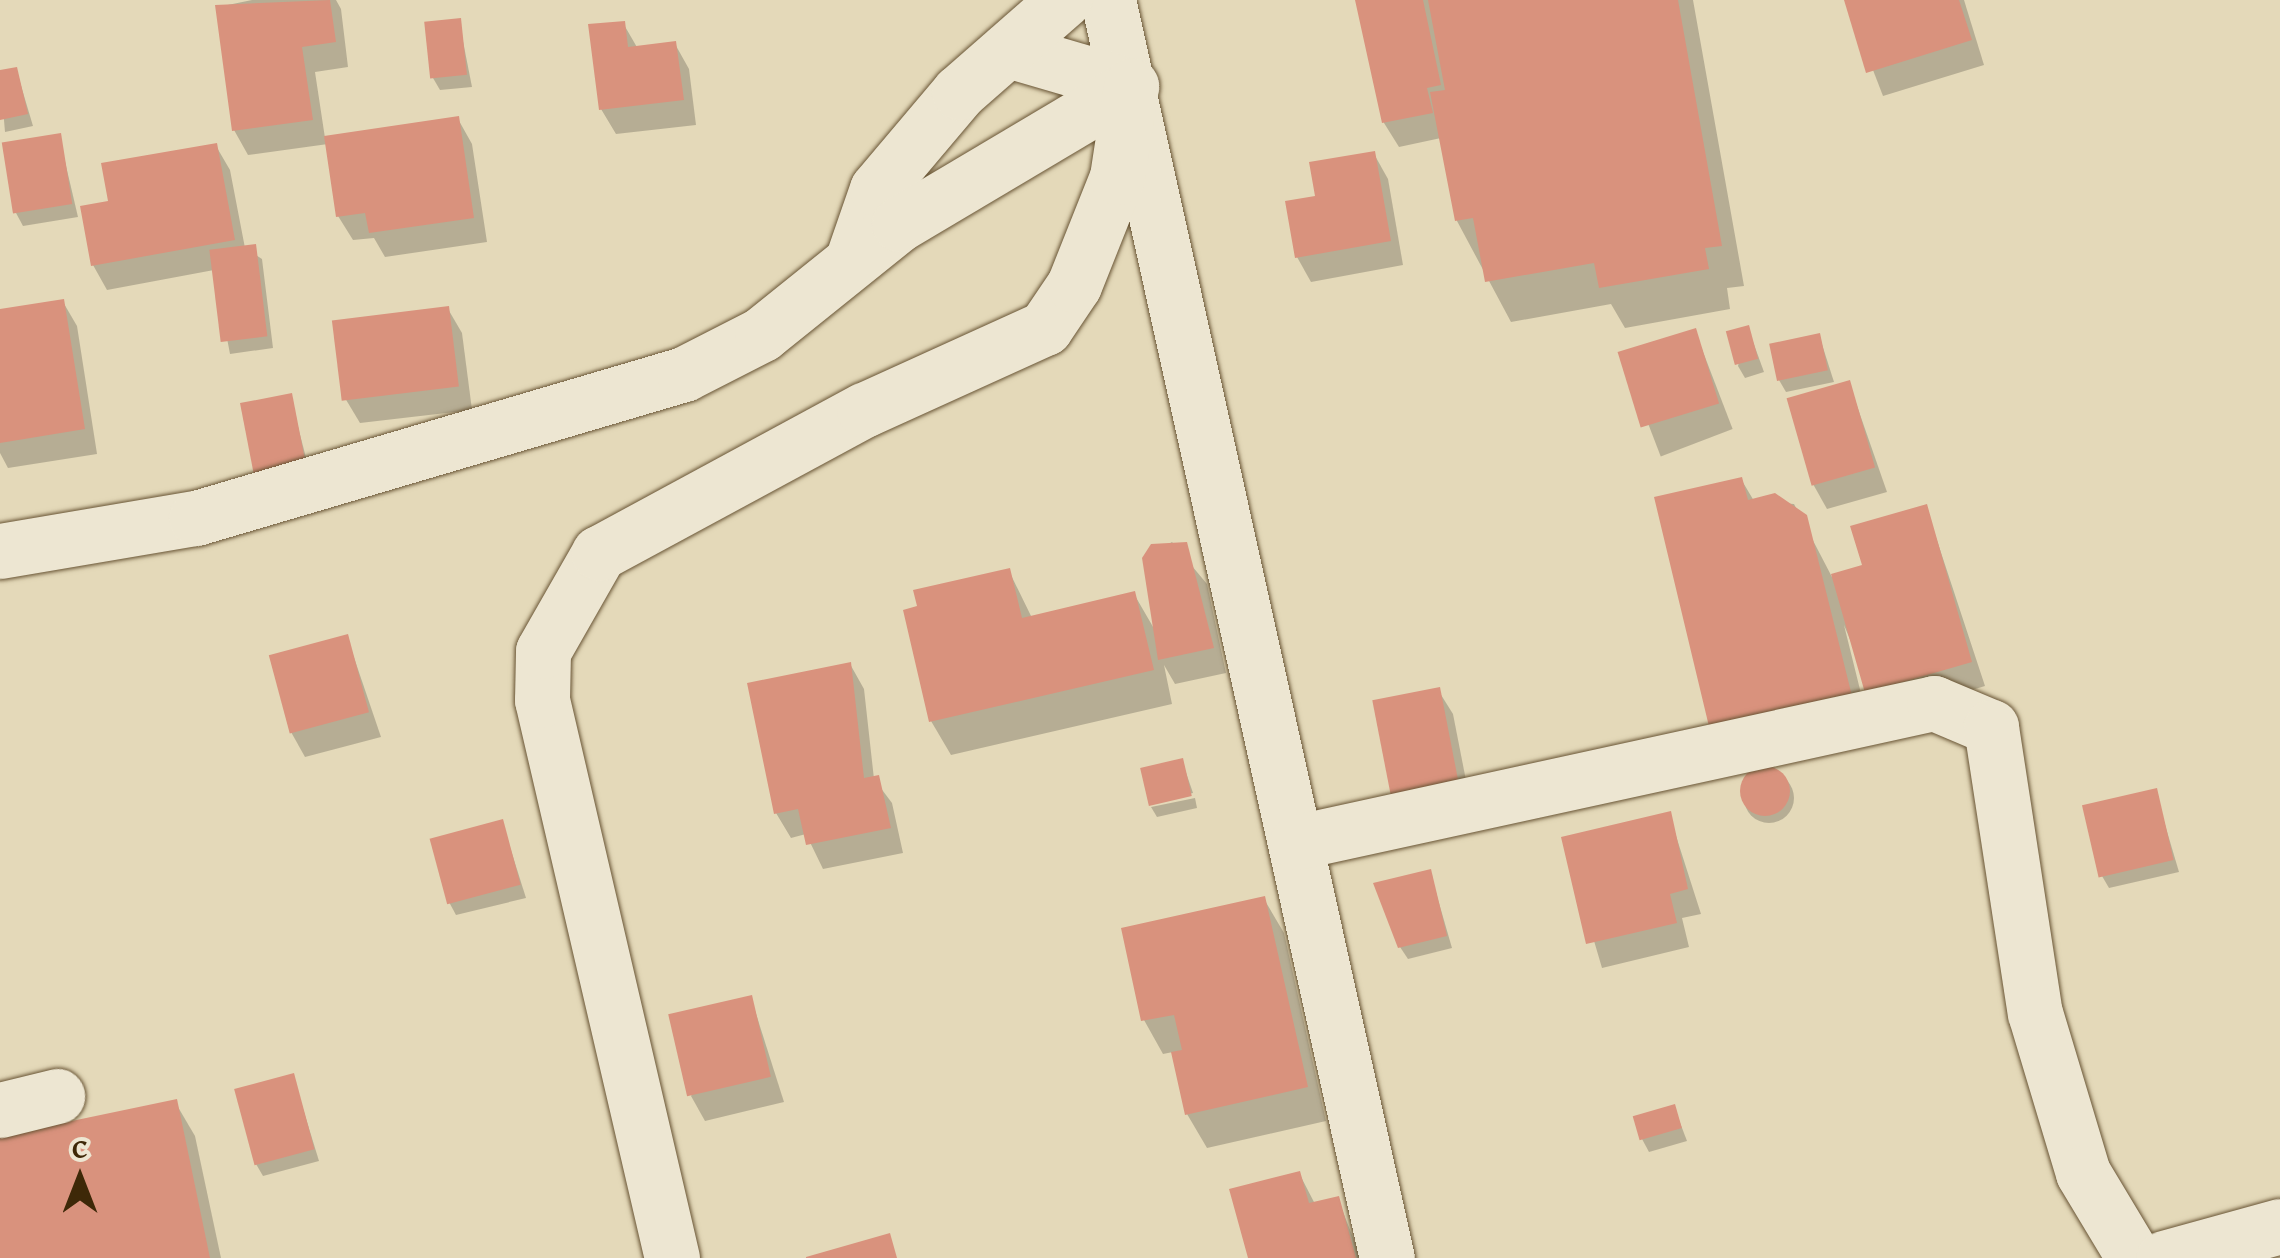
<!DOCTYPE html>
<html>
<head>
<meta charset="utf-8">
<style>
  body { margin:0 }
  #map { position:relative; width:2280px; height:1258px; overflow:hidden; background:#e4d9b9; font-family:"Gentium Book Plus",serif }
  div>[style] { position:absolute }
  .shadow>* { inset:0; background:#0003; transform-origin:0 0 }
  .round { border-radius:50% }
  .building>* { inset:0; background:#d9927d; transform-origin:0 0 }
  .roads { filter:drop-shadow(0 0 2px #685434) drop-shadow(0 0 2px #685434) }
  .minor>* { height:55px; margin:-27.5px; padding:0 27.5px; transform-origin:27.5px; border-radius:27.5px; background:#ede6d2 }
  span { translate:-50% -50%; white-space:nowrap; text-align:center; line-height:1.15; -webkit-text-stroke:8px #ede6d2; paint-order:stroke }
  .north { position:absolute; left:30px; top:1128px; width:100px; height:100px; -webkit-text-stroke:8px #ede6d2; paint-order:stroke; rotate:0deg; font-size:28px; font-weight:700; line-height:40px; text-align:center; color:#3e2808 }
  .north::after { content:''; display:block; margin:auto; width:35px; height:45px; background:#3e2808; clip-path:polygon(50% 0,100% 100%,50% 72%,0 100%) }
</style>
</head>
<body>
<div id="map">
  <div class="shadow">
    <div style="clip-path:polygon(252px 0,336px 0,341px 9px,348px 67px,315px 72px,325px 138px,458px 119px,472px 144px,487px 242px,385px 257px,374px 238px,353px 240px,338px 216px,328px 144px,248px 155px,234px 130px,218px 7px)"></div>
    <div style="clip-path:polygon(1358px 0,1693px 0,1744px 286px,1727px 288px,1730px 309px,1625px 328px,1611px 304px,1511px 322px,1457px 221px,1441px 138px,1399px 147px,1384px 123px)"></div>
    <div style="clip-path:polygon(1846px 0,1964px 0,1984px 65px,1883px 96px)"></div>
    <div style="clip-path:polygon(459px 21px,472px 87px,440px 90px,433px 78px)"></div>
    <div style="clip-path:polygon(623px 23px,638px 49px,675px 44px,689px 69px,696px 125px,616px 134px,601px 109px)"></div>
    <div style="clip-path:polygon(16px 69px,33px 126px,5px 132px,0 73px)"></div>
    <div style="clip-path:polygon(59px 136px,78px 217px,23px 226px,16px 213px)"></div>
    <div style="clip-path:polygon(216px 146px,230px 170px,245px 248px,262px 259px,273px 348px,230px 354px,214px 270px,107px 290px,93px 265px,111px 203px)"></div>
    <div style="clip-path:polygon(1374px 154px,1388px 179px,1403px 265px,1311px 282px,1297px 257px)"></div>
    <div style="clip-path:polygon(63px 302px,77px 326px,97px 454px,8px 468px,0 453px,0 311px)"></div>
    <div style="clip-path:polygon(448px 309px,462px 333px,472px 410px,360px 423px,345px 398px)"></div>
    <div style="clip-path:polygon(1748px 328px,1764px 372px,1745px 378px,1738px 366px)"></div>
    <div style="left:1695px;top:331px;width:105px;height:77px;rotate:69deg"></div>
    <div style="clip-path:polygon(1819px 335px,1834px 382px,1786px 392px,1779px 380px)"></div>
    <div style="clip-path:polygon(1849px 383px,1887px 492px,1827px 509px,1813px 484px)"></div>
    <div style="clip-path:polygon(290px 396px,311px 477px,264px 487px)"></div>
    <div style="clip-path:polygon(1741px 479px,1754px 501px,1794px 504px,1832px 577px,1865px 566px,1926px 507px,1985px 686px,1882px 717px,1844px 625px,1872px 738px,1734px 772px)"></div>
    <div style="clip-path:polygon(1172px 542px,1207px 584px,1226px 673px,1175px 684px,1164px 665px,1172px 704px,951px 755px,931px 721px,1009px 571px,1032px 618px,1134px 594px,1156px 632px,1145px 559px)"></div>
    <div style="clip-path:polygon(347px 637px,381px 737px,305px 757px,291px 732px)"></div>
    <div style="clip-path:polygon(850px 664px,864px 689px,874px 779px,892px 803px,903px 853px,823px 869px,806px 834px,791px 838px,776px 813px)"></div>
    <div style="clip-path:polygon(1438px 690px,1453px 714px,1472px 811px,1408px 824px)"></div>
    <div style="clip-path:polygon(1182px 761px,1193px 793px,1150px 802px)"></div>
    <div class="round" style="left:1744px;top:773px;width:50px;height:50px"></div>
    <div style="clip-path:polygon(2155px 791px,2179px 872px,2109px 888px,2102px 876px)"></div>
    <div style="clip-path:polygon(1195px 798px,1197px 808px,1157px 817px,1151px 807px)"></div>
    <div style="clip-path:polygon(1669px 814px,1701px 914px,1682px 918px,1689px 947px,1602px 968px,1564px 839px)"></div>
    <div style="clip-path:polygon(502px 822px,526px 898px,456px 915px,449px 902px)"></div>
    <div style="clip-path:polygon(1430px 872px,1452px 948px,1408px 959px,1400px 947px)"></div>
    <div style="clip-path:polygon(1264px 899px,1284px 933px,1326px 1121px,1207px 1148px,1187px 1114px,1173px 1052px,1163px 1054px,1144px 1020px)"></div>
    <div style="clip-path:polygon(751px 998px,784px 1102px,705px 1121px,691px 1096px)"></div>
    <div style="clip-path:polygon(293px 1076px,319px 1161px,263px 1176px,256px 1164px)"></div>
    <div style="clip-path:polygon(175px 1102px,195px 1136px,221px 1258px,0 1258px,0 1138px)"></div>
    <div style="clip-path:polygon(1674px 1107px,1687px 1141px,1649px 1152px,1642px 1139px)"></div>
    <div style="clip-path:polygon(1299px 1173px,1315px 1204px,1338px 1199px,1361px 1258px,1250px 1258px)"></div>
  </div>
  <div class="building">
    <div style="clip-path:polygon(330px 0,336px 42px,302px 47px,313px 120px,232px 131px,215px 5px)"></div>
    <div style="clip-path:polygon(1355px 0,1423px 0,1441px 85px,1427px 88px,1433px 113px,1382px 123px)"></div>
    <div style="clip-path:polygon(1428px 0,1678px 0,1722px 246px,1705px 248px,1709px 269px,1599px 288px,1594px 263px,1485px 282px,1473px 218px,1455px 221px,1430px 92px,1445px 90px)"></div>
    <div style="clip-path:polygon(1844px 0,1959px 0,1972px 40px,1866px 73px)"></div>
    <div style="left:461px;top:18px;width:57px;height:37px;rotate:84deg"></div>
    <div style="clip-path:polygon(625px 21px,628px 47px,676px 41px,684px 100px,599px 110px,588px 24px)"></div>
    <div style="clip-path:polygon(17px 67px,28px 114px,0 120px,0 70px)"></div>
    <div style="clip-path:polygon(459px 116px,474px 218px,369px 233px,365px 213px,336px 217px,324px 136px)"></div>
    <div style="left:61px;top:133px;width:72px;height:60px;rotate:81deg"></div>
    <div style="clip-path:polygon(217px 143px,235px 240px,91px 266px,80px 206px,108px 201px,101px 163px)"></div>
    <div style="clip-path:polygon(1375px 151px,1391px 241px,1295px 258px,1285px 201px,1315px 196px,1309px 162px)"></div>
    <div style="left:256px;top:244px;width:93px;height:47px;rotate:83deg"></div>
    <div style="clip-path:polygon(64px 299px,85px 429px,0 443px,0 309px)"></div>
    <div style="left:449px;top:306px;width:81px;height:118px;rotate:83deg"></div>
    <div style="left:1749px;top:325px;width:35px;height:24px;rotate:75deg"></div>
    <div style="left:1696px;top:328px;width:79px;height:82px;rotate:73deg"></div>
    <div style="left:1820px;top:333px;width:38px;height:52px;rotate:78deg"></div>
    <div style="left:1850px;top:380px;width:91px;height:66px;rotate:74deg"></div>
    <div style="left:292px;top:393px;width:72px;height:53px;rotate:79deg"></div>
    <div style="clip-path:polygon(1742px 477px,1748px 500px,1775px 493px,1807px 515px,1854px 704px,1712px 739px,1654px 497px)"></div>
    <div style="clip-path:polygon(1927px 504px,1972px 662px,1865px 693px,1831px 574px,1862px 565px,1850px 526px)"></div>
    <div style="clip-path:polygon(1187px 542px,1214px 648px,1158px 660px,1142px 558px,1151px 544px)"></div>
    <div style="clip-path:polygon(1010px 568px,1022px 618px,1135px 591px,1154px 670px,929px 722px,903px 610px,917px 606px,913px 590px)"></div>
    <div style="left:348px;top:634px;width:81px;height:82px;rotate:75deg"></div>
    <div style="clip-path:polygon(851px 662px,864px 778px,879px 775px,891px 828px,806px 845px,798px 809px,774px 814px,747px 683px)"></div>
    <div style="left:1440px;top:687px;width:101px;height:69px;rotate:79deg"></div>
    <div style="left:1183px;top:758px;width:39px;height:44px;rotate:77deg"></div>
    <div class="round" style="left:1740px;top:766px;width:50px;height:50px"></div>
    <div style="left:2157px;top:788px;width:74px;height:77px;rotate:77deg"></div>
    <div style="clip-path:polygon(1671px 811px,1688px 889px,1670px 894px,1677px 923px,1586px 944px,1561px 837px)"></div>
    <div style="left:503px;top:819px;width:68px;height:76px;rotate:75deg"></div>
    <div style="clip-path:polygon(1431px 869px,1447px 936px,1398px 948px,1373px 883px)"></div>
    <div style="clip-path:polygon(1265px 896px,1308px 1087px,1185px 1115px,1171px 1052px,1182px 1050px,1174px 1015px,1141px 1021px,1121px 928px)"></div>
    <div style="left:752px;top:995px;width:84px;height:86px;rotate:77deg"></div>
    <div style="left:294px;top:1073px;width:79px;height:62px;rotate:75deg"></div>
    <div style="clip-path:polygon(177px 1099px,210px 1258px,0 1258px,0 1136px)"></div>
    <div style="left:1675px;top:1104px;width:25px;height:44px;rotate:74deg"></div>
    <div style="clip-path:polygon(1300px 1171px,1309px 1203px,1339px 1196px,1356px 1258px,1248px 1258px,1229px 1189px)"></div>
    <div style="clip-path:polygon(890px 1233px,897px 1258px,806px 1258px,806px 1257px)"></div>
  </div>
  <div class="roads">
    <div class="minor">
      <div style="left:1108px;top:0;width:1289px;rotate:77.5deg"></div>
      <div style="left:1008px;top:50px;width:128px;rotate:16.3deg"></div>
      <div style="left:852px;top:261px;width:76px;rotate:-70.9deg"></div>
      <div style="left:877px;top:189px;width:127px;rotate:-49.8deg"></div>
      <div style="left:959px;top:92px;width:140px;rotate:-41.2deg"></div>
      <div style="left:0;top:551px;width:199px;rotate:-9.6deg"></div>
      <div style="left:196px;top:518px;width:509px;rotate:-16.44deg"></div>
      <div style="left:684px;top:374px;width:88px;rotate:-27.1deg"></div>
      <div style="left:762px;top:334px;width:176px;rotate:-38.8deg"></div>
      <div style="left:899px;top:224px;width:270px;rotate:-30.7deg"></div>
      <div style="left:1297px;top:842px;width:652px;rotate:-12.31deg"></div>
      <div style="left:1934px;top:703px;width:62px;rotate:22.8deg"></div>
      <div style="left:1991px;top:727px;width:289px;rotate:81.3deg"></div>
      <div style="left:2035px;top:1013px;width:167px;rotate:73.3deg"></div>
      <div style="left:2083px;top:1173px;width:99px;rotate:59deg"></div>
      <div style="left:0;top:1110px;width:59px;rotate:-13.8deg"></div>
      <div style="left:672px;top:1258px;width:573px;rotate:-103.11deg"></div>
      <div style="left:542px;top:700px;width:49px;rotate:-88.8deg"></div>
      <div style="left:543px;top:651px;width:113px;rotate:-60.3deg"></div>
      <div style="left:599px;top:553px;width:301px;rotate:-28.4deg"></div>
      <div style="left:864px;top:410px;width:199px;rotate:-24.4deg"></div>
      <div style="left:1045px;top:328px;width:52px;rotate:-56deg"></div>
      <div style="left:1074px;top:285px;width:116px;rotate:-68.3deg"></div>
      <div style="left:1117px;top:177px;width:92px;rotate:-81.3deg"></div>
      <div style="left:2164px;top:1258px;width:120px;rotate:-15.4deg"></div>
    </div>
  </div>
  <div class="north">С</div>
</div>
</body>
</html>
